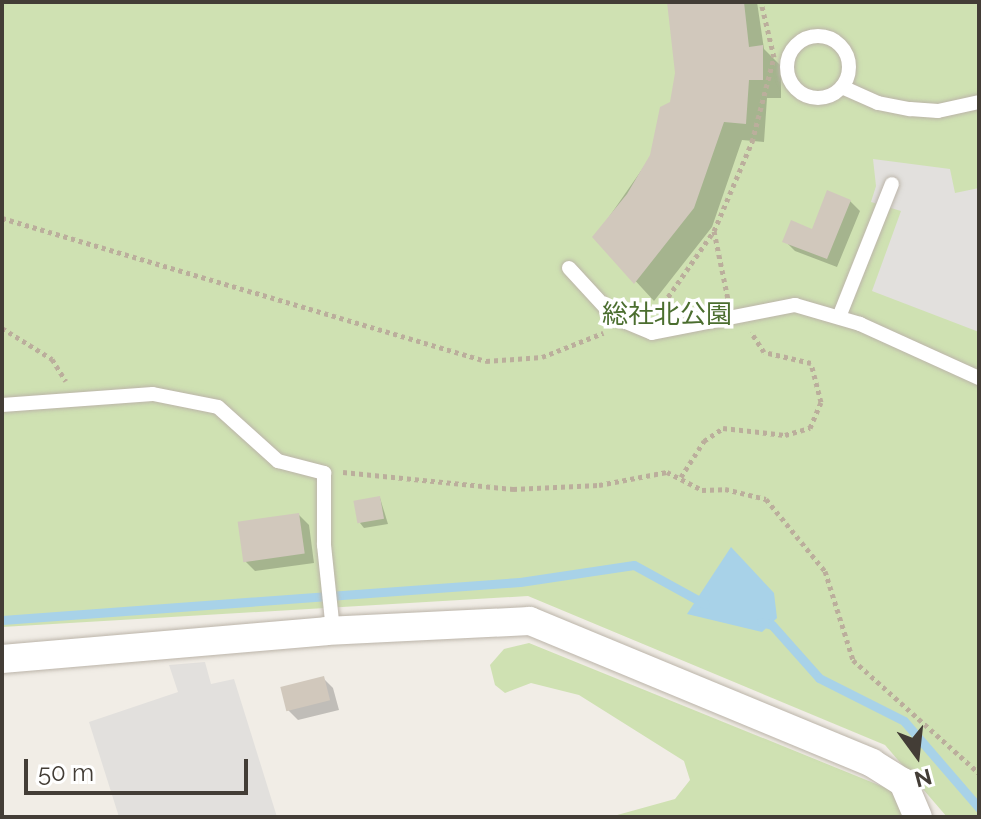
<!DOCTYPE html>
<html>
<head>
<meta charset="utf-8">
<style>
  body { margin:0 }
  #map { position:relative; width:981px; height:819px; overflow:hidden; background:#f1ede6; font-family:Raleway,"Noto Sans JP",sans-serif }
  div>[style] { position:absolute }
  .green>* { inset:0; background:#cfe1b2 }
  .parking>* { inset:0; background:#e2e0dd }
  .water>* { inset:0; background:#a8d2e8 }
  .shadow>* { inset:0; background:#0003 }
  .stream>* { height:9px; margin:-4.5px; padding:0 4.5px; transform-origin:4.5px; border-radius:4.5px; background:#a8d2e8 }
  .building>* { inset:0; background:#d1c8bc; transform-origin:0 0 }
  .path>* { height:5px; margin-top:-2.5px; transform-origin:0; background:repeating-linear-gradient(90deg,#bbae9c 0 4px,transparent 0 8px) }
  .roads { filter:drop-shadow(0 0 2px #bbb4a9) drop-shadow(0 0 2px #bbb4a9) }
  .service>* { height:14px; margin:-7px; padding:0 7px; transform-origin:7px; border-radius:7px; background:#fff }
  .service>.ring { margin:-7px; padding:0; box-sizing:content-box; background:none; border:14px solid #fff; border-radius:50% }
  .minor>* { height:28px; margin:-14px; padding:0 14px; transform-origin:14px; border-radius:14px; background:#fff }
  span { translate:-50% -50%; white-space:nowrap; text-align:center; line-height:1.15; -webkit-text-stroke:7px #fff; paint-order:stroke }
  .park-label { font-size:26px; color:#4b6e2f }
  .frame { position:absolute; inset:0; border:4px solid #433d36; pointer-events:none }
  .north { position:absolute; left:877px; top:715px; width:80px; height:80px; -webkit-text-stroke:6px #fff; paint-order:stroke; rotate:165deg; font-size:22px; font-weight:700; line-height:32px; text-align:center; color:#433d36 }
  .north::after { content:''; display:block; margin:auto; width:28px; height:36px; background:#433d36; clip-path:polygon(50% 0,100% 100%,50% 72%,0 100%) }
  .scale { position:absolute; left:24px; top:759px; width:224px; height:36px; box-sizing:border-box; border:4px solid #433d36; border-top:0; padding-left:10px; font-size:24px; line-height:28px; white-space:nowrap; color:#433d36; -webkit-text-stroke:6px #fff; paint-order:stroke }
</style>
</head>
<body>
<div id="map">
  <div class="green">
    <div style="clip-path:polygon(2px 2px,979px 2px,979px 817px,947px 817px,885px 745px,528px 596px,2px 627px)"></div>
    <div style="clip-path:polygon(529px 643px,891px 790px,903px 817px,610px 817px,675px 799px,690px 780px,684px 761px,579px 695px,531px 683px,505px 693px,495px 685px,490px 665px,504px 649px)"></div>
  </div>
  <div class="parking">
    <div style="clip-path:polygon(873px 159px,950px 169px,955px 193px,979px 188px,979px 332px,872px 291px,901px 211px,871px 202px,876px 186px)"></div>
    <div style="clip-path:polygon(205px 662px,211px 684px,234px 679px,277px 817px,119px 817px,89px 722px,178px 692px,169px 665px)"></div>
  </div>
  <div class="water">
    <div style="clip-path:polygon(731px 547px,774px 593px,777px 618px,762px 632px,687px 614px)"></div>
  </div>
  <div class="shadow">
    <div style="clip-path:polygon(669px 2px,757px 2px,764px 49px,781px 66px,781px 98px,767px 98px,764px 142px,742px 140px,712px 227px,654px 301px,595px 237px,652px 155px,672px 104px,677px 73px)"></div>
    <div style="clip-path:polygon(850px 201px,860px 211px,837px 267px,795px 251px,785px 241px,813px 231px)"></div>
    <div style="clip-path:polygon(380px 498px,388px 524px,364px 528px,360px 523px)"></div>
    <div style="clip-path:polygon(299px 515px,309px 525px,314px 563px,255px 571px,245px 561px)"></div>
    <div style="clip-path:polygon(323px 678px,333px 688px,339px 710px,298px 720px,288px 710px)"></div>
  </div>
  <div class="stream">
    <div style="left:2px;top:620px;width:519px;rotate:-4.2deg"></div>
    <div style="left:520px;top:582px;width:115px;rotate:-8.5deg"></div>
    <div style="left:634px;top:565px;width:81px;rotate:28.8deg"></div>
    <div style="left:761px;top:622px;width:11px;rotate:15deg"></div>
    <div style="left:772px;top:625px;width:71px;rotate:48.4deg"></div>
    <div style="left:819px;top:678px;width:95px;rotate:26.8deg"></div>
    <div style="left:904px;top:721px;width:115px;rotate:49.2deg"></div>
  </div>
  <div class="building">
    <div style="clip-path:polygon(667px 2px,744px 2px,749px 47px,763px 45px,763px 80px,749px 80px,746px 124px,724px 122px,694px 208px,634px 284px,592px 237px,627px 194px,650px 155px,660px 107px,670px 102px,675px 73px)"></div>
    <div style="clip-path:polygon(827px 190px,851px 200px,827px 259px,782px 242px,791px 220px,812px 229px)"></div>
    <div style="left:380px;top:496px;width:23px;height:27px;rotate:80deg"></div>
    <div style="left:299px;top:513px;width:41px;height:62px;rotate:82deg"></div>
    <div style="left:324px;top:676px;width:25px;height:45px;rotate:76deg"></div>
  </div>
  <div class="path">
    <div style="left:2px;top:218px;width:505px;rotate:16.46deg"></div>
    <div style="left:486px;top:361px;width:56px;rotate:-4.1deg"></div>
    <div style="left:542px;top:357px;width:66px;rotate:-21.5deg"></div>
    <div style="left:714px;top:231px;width:69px;rotate:78.4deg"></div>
    <div style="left:659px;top:310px;width:96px;rotate:-55.2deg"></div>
    <div style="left:714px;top:231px;width:97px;rotate:-66.9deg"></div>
    <div style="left:752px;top:142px;width:88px;rotate:-75.5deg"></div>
    <div style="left:774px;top:57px;width:57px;rotate:-103.3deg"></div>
    <div style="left:2px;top:328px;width:59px;rotate:31.8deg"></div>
    <div style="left:52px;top:359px;width:26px;rotate:58deg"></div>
    <div style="left:343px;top:472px;width:171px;rotate:5.7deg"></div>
    <div style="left:513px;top:489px;width:86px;rotate:-2.7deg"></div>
    <div style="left:599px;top:485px;width:69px;rotate:-10.8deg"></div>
    <div style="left:667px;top:472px;width:39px;rotate:27deg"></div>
    <div style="left:702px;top:490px;width:23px;rotate:-2deg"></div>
    <div style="left:725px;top:489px;width:42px;rotate:13.7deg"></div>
    <div style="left:766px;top:499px;width:93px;rotate:50.7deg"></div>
    <div style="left:825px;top:571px;width:93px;rotate:72.5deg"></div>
    <div style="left:853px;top:660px;width:169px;rotate:41.9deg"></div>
    <div style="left:681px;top:477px;width:43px;rotate:-57.4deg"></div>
    <div style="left:704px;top:441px;width:23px;rotate:-34deg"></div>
    <div style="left:723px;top:428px;width:62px;rotate:6.4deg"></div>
    <div style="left:785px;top:435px;width:26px;rotate:-16deg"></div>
    <div style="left:810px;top:428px;width:28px;rotate:-67deg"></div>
    <div style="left:821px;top:402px;width:40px;rotate:-104.4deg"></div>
    <div style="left:811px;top:363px;width:48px;rotate:-166.8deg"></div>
    <div style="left:764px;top:352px;width:24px;rotate:-123deg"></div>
  </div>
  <div class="roads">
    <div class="service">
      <div class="ring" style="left:787px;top:36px;width:48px;height:48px"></div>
      <div style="left:842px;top:87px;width:39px;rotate:24deg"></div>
      <div style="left:878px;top:103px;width:33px;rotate:11deg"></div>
      <div style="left:910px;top:109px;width:28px;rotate:4deg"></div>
      <div style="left:938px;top:111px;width:42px;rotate:-12.4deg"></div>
      <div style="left:569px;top:268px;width:67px;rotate:47.4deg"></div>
      <div style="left:614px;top:317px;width:41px;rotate:22.8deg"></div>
      <div style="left:652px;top:333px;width:146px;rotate:-11.1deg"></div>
      <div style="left:795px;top:305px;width:68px;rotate:16.3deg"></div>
      <div style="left:860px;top:324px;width:131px;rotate:24.4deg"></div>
      <div style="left:839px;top:317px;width:143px;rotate:-68.3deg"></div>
      <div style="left:2px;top:405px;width:151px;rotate:-4.2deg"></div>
      <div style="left:153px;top:394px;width:66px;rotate:11.3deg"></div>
      <div style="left:218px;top:407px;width:81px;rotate:42deg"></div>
      <div style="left:278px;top:461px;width:48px;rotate:14.6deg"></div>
      <div style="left:324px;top:473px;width:72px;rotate:90deg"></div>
      <div style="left:324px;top:545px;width:86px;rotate:84deg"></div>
    </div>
    <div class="minor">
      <div style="left:2px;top:659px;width:325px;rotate:-4.9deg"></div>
      <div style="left:326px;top:631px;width:204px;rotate:-2.8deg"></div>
      <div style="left:530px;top:621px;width:370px;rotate:22.5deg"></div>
      <div style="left:872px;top:763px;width:36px;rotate:32deg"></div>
      <div style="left:903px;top:782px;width:38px;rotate:67deg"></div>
    </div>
  </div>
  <div class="park-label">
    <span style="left:667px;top:315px">総社北公園</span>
  </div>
  <div class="frame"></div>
  <div class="north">N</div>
  <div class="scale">50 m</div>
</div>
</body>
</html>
